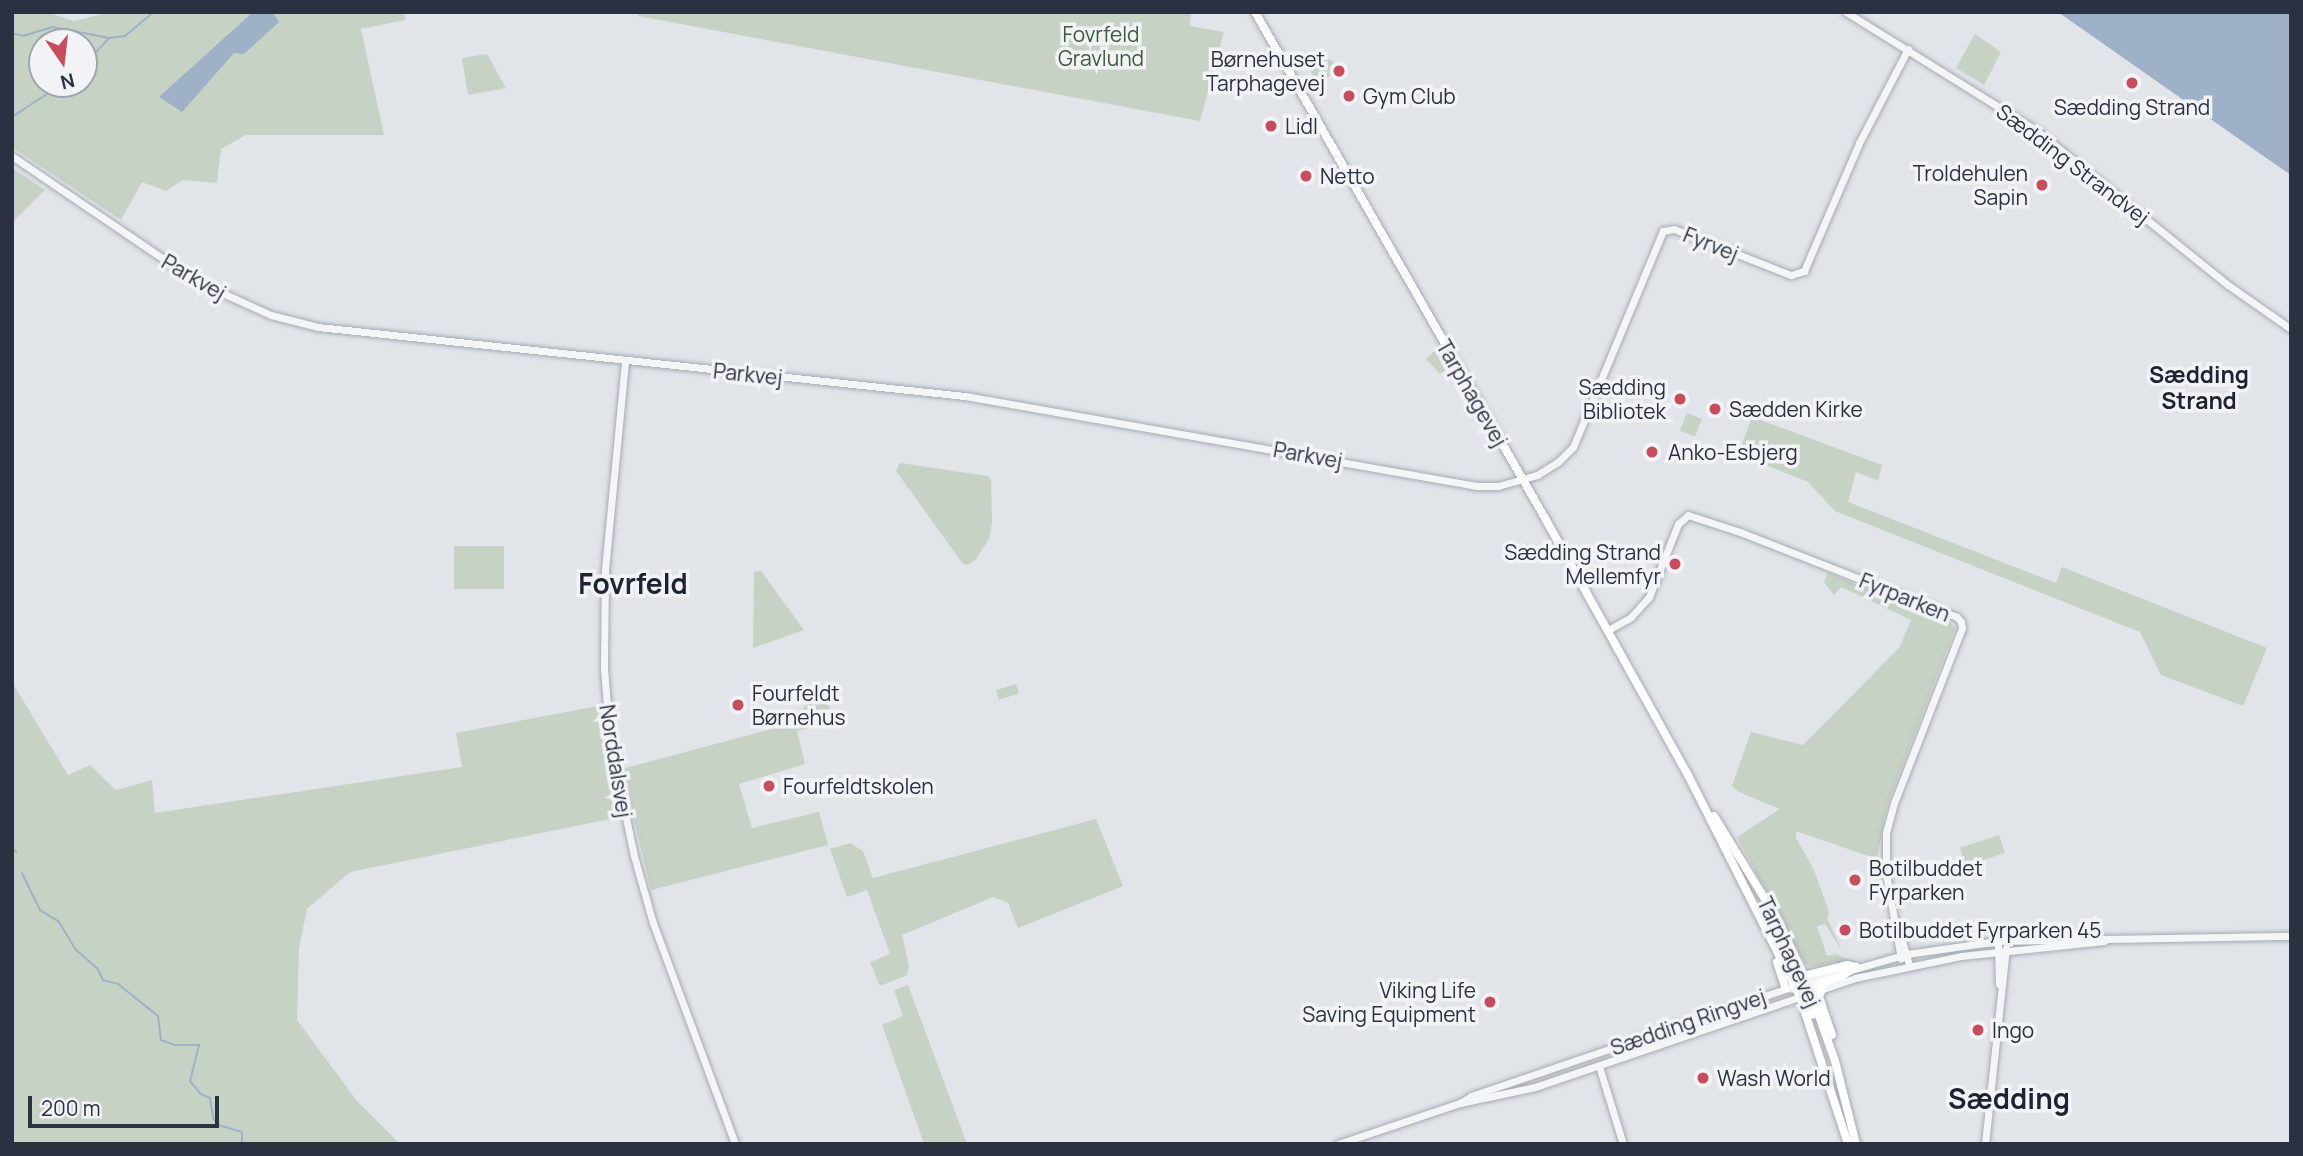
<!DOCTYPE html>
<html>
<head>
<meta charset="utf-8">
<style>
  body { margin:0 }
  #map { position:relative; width:2303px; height:1156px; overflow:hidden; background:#e1e4e9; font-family:Manrope,sans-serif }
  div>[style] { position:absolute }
  .green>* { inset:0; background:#c6d2c3; transform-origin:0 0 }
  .water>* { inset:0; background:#9eb1c7 }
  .stream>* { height:2px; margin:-1px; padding:0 1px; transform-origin:1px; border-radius:1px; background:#9eb1c7 }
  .roads { filter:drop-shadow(0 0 2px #a6abb3) drop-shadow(0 0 2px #a6abb3) }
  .tertiary>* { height:7px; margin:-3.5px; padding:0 3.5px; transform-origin:3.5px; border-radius:3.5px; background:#f4f5f7 }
  .secondary>* { height:8px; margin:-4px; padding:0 4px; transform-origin:4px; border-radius:4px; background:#fff }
  .dots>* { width:19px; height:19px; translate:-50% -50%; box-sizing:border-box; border:4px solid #f1f3f6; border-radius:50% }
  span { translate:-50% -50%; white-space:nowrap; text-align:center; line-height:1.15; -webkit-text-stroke:7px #f1f3f6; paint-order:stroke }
  .park-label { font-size:21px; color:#3e5b38 }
  .poi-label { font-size:21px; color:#2a3140 }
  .right { translate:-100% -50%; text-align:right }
  .left { translate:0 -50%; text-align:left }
  .street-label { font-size:21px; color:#2a3140 }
  .neighbourhood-label { font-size:23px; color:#1c2331; font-weight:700 }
  .district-label { font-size:28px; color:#1c2331; font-weight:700 }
  .frame { position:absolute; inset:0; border:14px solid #2a3140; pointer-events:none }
  .north { position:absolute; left:28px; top:28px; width:70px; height:70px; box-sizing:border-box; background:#f1f3f6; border:2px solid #a1a5ad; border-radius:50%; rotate:166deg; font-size:19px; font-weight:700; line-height:28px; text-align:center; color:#2a3140 }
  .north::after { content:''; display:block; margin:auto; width:24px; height:32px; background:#c84c5c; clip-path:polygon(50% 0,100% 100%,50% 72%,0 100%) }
  .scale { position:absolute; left:28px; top:1096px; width:191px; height:32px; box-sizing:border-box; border:4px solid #2a3140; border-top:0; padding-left:9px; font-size:21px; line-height:24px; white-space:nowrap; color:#2a3140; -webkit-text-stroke:5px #f1f3f6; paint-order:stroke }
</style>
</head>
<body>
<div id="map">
  <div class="green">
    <div style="clip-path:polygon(evenodd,12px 12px,46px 12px,74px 21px,111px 12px,404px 12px,405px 20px,361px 29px,384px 135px,246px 135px,221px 149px,217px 183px,183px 180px,166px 191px,142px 182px,121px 220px,12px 147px,12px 12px,42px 42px,84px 42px,84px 84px,42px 84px,42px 42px)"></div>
    <div style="clip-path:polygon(638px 12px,1191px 12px,1190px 26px,1224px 32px,1200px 121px,638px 16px)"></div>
    <div style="clip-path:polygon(1975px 34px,2001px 52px,1984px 85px,1956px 68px)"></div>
    <div style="clip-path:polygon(1315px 51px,1337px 64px,1341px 71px,1314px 83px,1310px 66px)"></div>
    <div style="clip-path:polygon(487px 54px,506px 88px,468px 95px,462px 58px)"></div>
    <div style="clip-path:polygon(12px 168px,45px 190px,12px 223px)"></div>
    <div style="clip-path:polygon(1437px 348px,1449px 368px,1440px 374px,1426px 359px)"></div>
    <div style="left:1687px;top:413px;width:16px;height:19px;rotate:22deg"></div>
    <div style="clip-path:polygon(1752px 417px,1882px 465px,1878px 481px,1856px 472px,1848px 502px,2056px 583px,2062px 567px,2267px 648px,2243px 706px,2161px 675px,2140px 632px,1835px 511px,1808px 482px,1738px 454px)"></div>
    <div style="clip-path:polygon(900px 463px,988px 476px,991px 480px,992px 523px,989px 539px,976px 559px,968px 565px,963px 564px,896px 471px)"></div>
    <div style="left:454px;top:546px;width:50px;height:43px"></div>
    <div style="clip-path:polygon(761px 571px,804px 630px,753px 648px,754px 572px)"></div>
    <div style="clip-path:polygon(1828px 573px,1951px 623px,1955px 629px,1886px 809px,1877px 859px,1796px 831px,1796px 838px,1814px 870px,1829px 912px,1827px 918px,1842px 950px,1825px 924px,1817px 926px,1827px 956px,1836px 954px,1849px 960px,1812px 967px,1805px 964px,1737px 837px,1780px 809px,1739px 792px,1732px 786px,1751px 732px,1803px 745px,1899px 648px,1911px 620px,1841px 587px,1834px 595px,1824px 582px)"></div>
    <div style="clip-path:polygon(12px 682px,68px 775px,90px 765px,116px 790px,152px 780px,155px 813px,462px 767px,456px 733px,598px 706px,615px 818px,350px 872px,307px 909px,299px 948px,297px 1020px,357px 1101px,400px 1144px,12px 1144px)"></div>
    <div style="left:1016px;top:684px;width:10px;height:21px;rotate:73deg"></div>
    <div style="clip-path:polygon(826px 692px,832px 722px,797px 731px,805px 764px,739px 784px,752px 828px,819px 812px,828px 845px,651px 890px,622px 769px,786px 725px,818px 694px)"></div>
    <div style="clip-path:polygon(1096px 819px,1123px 886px,1018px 928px,1008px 903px,993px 897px,902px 935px,909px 966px,907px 975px,880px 986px,870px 962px,890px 954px,867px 890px,847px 897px,830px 849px,850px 843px,863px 851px,873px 878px)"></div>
    <div style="left:1999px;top:835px;width:19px;height:41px;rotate:72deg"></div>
    <div style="clip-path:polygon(908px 985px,967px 1144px,924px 1144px,882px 1025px,903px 1016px,894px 990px)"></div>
  </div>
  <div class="water">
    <div style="clip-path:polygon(253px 12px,272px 12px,279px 22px,244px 54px,234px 53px,182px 112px,159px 97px)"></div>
    <div style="clip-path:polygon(2058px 12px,2291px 12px,2291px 175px,2259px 153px)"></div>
  </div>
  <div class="stream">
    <div style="left:12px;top:33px;width:11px;rotate:15deg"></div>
    <div style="left:23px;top:36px;width:30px;rotate:-17deg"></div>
    <div style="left:52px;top:27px;width:58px;rotate:10.9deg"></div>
    <div style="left:84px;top:65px;width:37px;rotate:-47deg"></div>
    <div style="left:109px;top:38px;width:16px;rotate:-7deg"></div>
    <div style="left:125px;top:36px;width:38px;rotate:-40deg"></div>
    <div style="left:12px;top:117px;width:60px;rotate:-33.4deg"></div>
    <div style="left:12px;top:848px;width:6px;rotate:45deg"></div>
    <div style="left:22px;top:873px;width:41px;rotate:64.1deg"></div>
    <div style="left:40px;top:910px;width:22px;rotate:32deg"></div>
    <div style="left:59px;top:922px;width:31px;rotate:59deg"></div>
    <div style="left:75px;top:949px;width:29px;rotate:41deg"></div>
    <div style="left:97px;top:968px;width:13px;rotate:63deg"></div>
    <div style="left:103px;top:980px;width:16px;rotate:15deg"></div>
    <div style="left:118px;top:984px;width:51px;rotate:38.7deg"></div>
    <div style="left:158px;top:1016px;width:24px;rotate:83deg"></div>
    <div style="left:161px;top:1040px;width:15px;rotate:20deg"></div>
    <div style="left:175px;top:1045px;width:24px"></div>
    <div style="left:199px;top:1045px;width:37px;rotate:104deg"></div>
    <div style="left:190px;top:1081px;width:17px;rotate:50deg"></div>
    <div style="left:201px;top:1094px;width:10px;rotate:24deg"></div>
    <div style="left:210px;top:1098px;width:20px;rotate:81deg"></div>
    <div style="left:213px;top:1118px;width:9px;rotate:54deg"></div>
    <div style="left:218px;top:1125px;width:25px;rotate:16deg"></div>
    <div style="left:242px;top:1132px;width:12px;rotate:90deg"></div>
  </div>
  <div class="roads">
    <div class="tertiary">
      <div style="left:1846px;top:12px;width:225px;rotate:31.9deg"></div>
      <div style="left:2037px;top:131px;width:245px;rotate:38.9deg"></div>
      <div style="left:2228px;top:285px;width:77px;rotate:34.9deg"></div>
      <div style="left:12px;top:156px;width:222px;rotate:34.2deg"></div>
      <div style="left:196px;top:281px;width:82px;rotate:24.4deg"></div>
      <div style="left:271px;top:315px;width:49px;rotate:14.3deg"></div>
      <div style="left:318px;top:327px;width:651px;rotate:6.09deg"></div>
      <div style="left:965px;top:396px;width:520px;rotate:9.97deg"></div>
      <div style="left:1477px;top:486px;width:21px"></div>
      <div style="left:1498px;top:486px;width:41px;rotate:-15.8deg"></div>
      <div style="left:1537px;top:475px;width:25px;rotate:-32deg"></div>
      <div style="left:1558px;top:462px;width:21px;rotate:-45deg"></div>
      <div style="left:1573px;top:447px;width:234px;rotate:-67.4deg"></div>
      <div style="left:1663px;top:231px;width:11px;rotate:-10deg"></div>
      <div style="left:1674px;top:229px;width:126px;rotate:21.5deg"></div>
      <div style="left:1791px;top:275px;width:14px;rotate:-17deg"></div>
      <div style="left:1804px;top:271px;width:139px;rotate:-66.7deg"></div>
      <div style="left:1859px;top:143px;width:106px;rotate:-62.5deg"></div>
      <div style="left:625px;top:362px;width:209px;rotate:95.5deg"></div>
      <div style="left:605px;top:570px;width:98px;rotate:90.6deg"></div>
      <div style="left:604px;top:668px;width:74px;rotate:85.4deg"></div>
      <div style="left:610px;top:742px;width:116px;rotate:78.1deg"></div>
      <div style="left:634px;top:856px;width:70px;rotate:74.2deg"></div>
      <div style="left:653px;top:923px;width:236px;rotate:69.6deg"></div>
      <div style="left:1608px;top:630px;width:26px;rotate:-29deg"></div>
      <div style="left:1631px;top:617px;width:27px;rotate:-48deg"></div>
      <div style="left:1649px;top:597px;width:79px;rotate:-68.3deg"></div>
      <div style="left:1678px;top:524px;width:13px;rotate:-42deg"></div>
      <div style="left:1688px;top:515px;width:55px;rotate:18.1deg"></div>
      <div style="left:1740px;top:532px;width:233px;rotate:21.4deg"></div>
      <div style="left:1957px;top:617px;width:6px;rotate:51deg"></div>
      <div style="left:1961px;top:622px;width:6px;rotate:81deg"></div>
      <div style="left:1962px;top:628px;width:188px;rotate:111.2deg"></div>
      <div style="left:1894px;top:803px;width:31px;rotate:105deg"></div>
      <div style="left:1886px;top:833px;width:40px;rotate:90deg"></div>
      <div style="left:1886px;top:873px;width:87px;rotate:80.1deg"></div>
      <div style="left:1897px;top:923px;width:44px;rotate:74.1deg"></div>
      <div style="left:1998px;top:941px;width:43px;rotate:88.7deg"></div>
      <div style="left:1599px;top:1066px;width:82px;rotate:72.9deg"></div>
      <div style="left:1460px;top:1103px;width:13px;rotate:-32deg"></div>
      <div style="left:1471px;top:1096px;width:342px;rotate:-18.8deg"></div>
      <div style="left:1795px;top:986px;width:116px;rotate:-15.9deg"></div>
      <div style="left:1907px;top:954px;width:92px;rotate:-8.1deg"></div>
      <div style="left:1998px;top:941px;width:293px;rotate:-1deg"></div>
      <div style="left:1338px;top:1144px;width:129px;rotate:-18.6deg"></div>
      <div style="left:1460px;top:1103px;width:77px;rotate:-12deg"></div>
      <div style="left:1535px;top:1087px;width:338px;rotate:-18.8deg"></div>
      <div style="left:1855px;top:978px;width:108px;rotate:-11.7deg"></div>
      <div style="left:1961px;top:956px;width:144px;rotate:-6deg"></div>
      <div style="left:1985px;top:1144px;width:197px;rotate:-83.9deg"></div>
    </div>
    <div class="secondary">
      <div style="left:1255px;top:12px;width:585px;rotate:60.19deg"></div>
      <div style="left:1546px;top:520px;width:292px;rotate:60.9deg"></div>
      <div style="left:1688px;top:775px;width:249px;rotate:63.2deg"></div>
      <div style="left:1800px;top:997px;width:155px;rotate:71.9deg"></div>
      <div style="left:1714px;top:816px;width:119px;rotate:58.5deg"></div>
      <div style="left:1776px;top:917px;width:72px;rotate:64.5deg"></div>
      <div style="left:1807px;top:982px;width:84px;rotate:70.5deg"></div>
      <div style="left:1835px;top:1061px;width:86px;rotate:75.8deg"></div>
      <div style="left:1777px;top:962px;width:28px;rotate:72deg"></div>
      <div style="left:1804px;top:976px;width:44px;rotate:-14.3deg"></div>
      <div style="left:1847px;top:965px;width:9px;rotate:13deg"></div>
      <div style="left:1797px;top:979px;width:39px;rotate:66deg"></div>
      <div style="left:1804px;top:989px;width:40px;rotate:-18.9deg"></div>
      <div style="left:1842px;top:976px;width:17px;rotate:-33deg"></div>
      <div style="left:1822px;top:989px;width:9px;rotate:111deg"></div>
      <div style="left:1819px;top:997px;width:40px;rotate:71.1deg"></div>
    </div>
  </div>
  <div class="dots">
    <div style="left:1339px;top:71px;background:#c84c5c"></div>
    <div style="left:2132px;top:83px;background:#c84c5c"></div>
    <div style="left:1349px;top:96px;background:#c84c5c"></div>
    <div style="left:1271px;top:126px;background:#c84c5c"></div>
    <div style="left:1306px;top:176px;background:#c84c5c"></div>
    <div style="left:2042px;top:185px;background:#c84c5c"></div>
    <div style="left:1680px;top:399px;background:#c84c5c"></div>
    <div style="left:1715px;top:409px;background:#c84c5c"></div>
    <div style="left:1652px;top:452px;background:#c84c5c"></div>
    <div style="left:1675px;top:564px;background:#c84c5c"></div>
    <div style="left:738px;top:705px;background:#c84c5c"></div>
    <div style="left:769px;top:786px;background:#c84c5c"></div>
    <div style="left:1855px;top:880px;background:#c84c5c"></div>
    <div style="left:1845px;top:930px;background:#c84c5c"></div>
    <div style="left:1490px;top:1002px;background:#c84c5c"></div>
    <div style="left:1978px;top:1030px;background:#c84c5c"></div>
    <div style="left:1703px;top:1078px;background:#c84c5c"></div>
  </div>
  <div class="park-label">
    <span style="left:1101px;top:46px">Fovrfeld<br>Gravlund</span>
  </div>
  <div class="poi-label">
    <span class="right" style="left:1325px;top:71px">Børnehuset<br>Tarphagevej</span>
    <span class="left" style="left:1363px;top:96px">Gym Club</span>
    <span style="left:2132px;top:107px">Sædding Strand</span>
    <span class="left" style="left:1285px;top:126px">Lidl</span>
    <span class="right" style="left:2028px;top:185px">Troldehulen<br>Sapin</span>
    <span class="left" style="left:1320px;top:176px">Netto</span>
    <span class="right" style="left:1666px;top:399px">Sædding<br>Bibliotek</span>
    <span class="left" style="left:1729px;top:409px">Sædden Kirke</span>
    <span class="left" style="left:1668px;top:452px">Anko-Esbjerg</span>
    <span class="right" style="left:1661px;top:564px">Sædding Strand<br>Mellemfyr</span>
    <span class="left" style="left:752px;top:705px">Fourfeldt<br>Børnehus</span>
    <span class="left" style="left:783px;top:786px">Fourfeldtskolen</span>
    <span class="left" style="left:1869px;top:880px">Botilbuddet<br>Fyrparken</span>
    <span class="left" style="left:1859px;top:930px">Botilbuddet Fyrparken 45</span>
    <span class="right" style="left:1476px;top:1002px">Viking Life<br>Saving Equipment</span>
    <span class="left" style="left:1992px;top:1030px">Ingo</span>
    <span class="left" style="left:1717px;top:1078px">Wash World</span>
  </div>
  <div class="street-label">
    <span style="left:2073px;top:164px;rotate:37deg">Sædding Strandvej</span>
    <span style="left:1711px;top:244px;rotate:22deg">Fyrvej</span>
    <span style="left:194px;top:277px;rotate:30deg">Parkvej</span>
    <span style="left:748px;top:374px;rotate:6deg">Parkvej</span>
    <span style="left:1472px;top:393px;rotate:60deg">Tarphagevej</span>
    <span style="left:1308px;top:455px;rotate:10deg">Parkvej</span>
    <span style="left:1905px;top:597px;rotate:22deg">Fyrparken</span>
    <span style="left:616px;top:761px;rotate:81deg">Norddalsvej</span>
    <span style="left:1789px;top:952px;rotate:65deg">Tarphagevej</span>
    <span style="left:1688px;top:1022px;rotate:-19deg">Sædding Ringvej</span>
  </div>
  <div class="neighbourhood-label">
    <span style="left:2199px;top:387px">Sædding<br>Strand</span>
  </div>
  <div class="district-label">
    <span style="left:633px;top:583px">Fovrfeld</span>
    <span style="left:2009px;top:1098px">Sædding</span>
  </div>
  <div class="frame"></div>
  <div class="north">N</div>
  <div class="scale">200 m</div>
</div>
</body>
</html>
